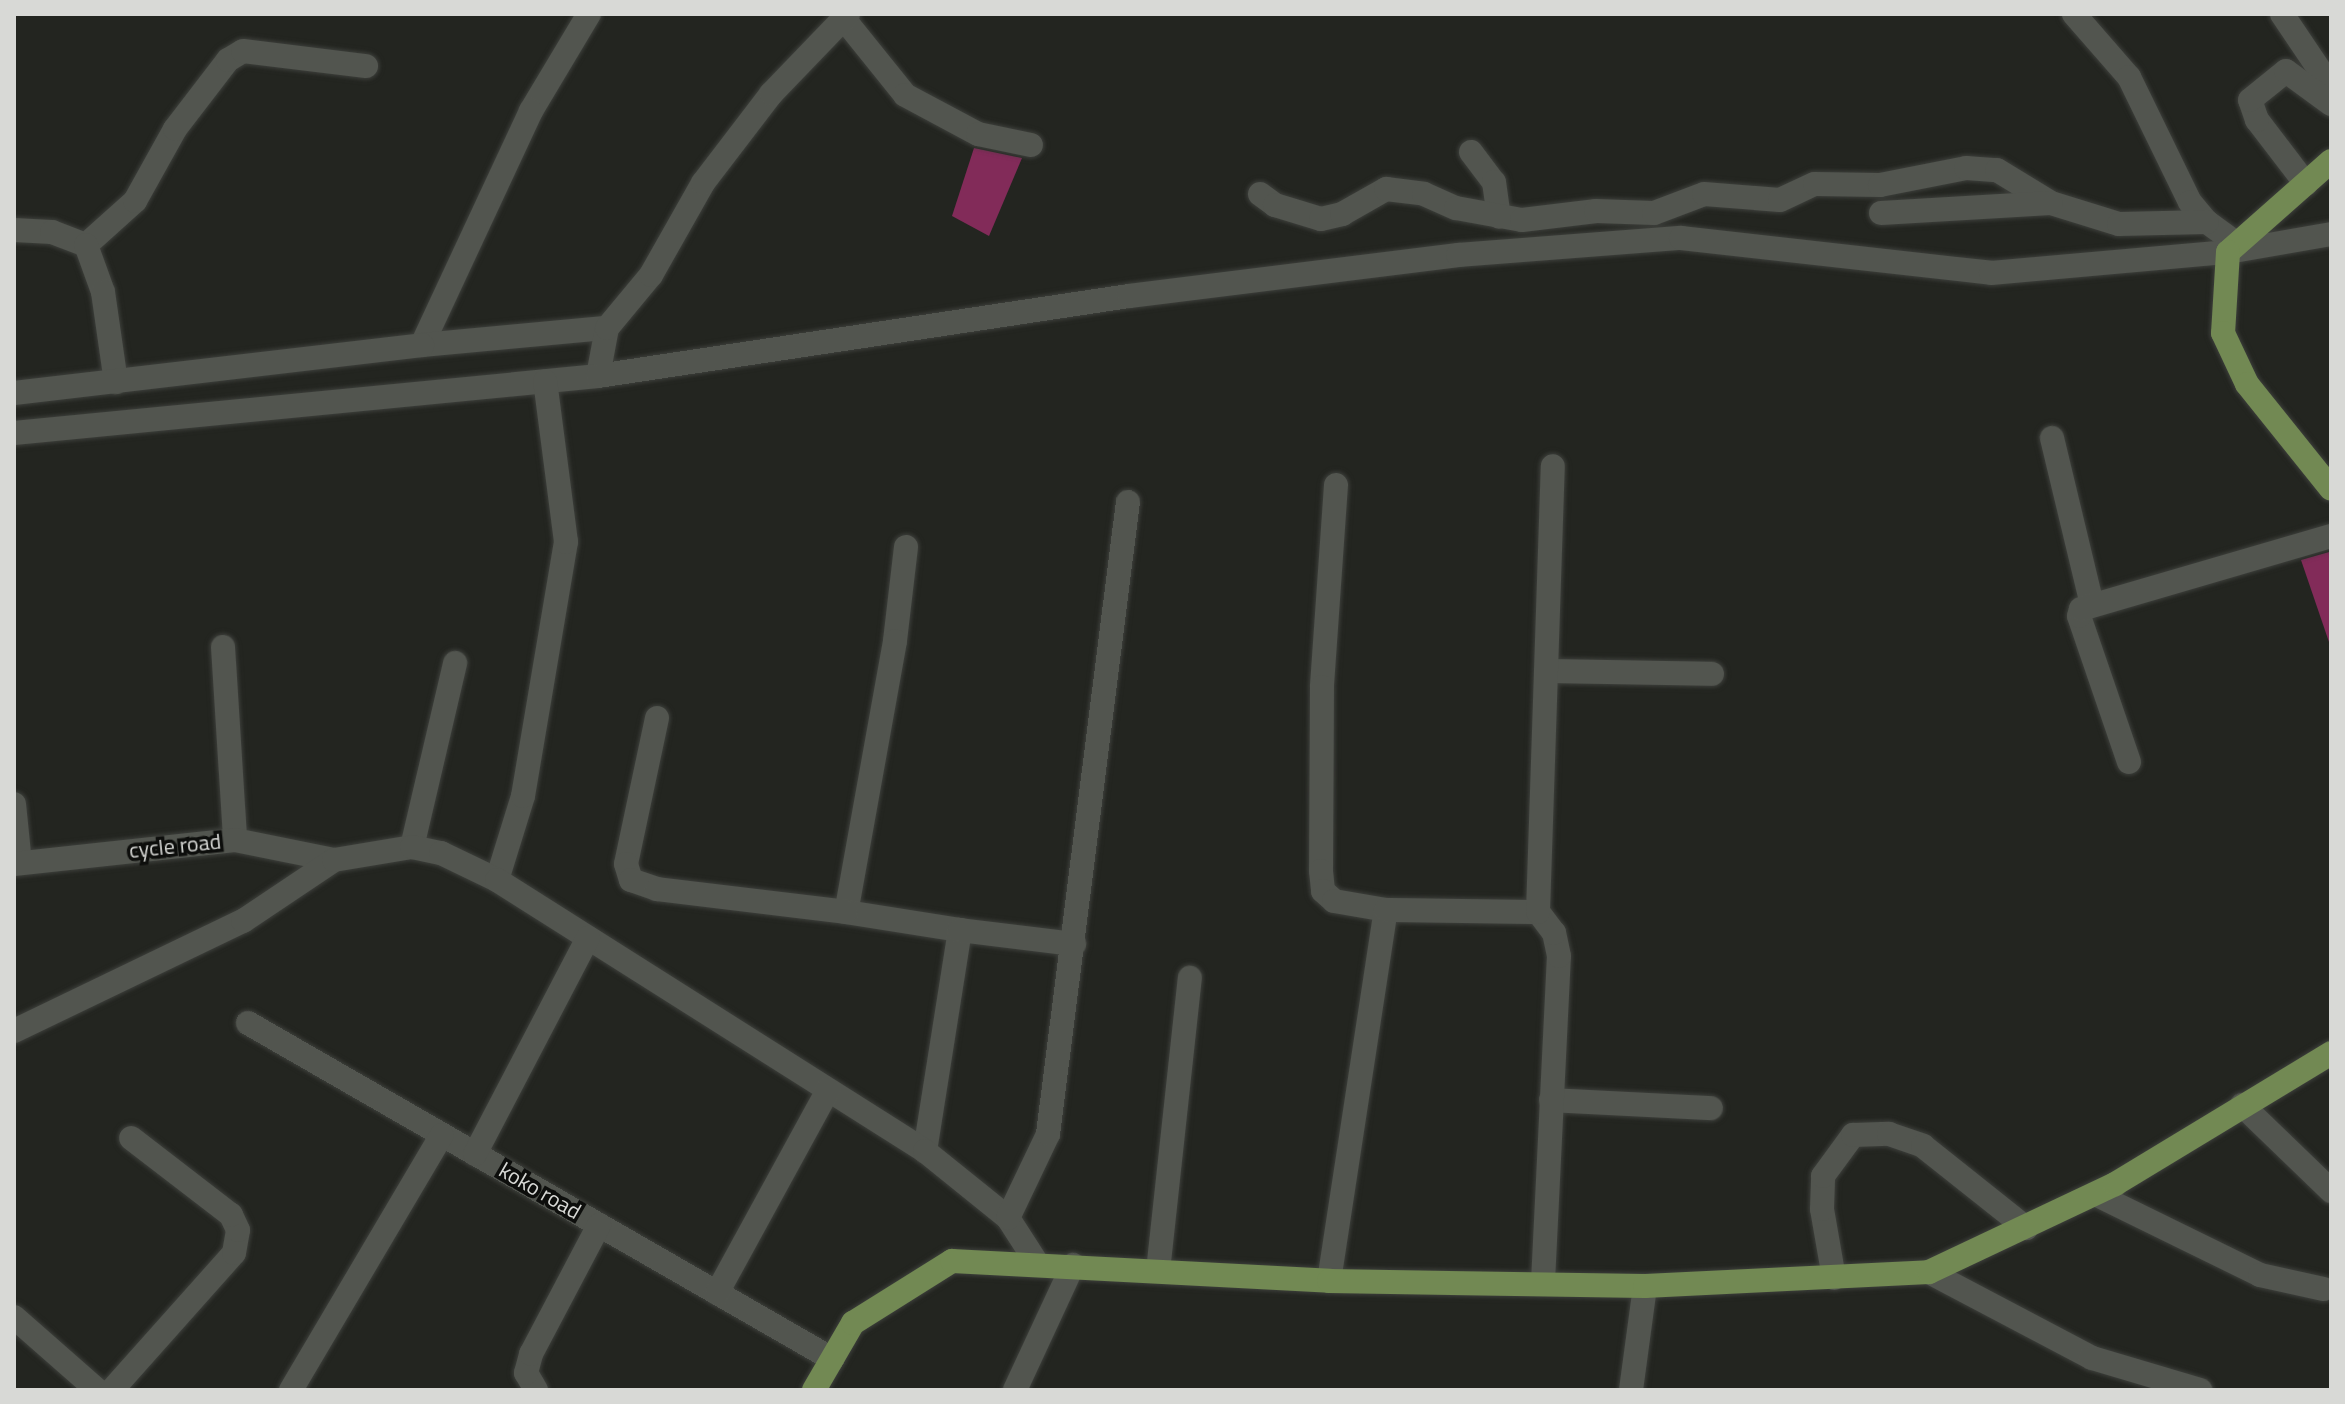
<!DOCTYPE html>
<html>
<head>
<meta charset="utf-8">
<style>
  body { margin:0 }
  #map { position:relative; width:2345px; height:1404px; overflow:hidden; background:#232520; font-family:"Titillium Web",sans-serif }
  div>[style] { position:absolute }
  .building>* { inset:0; background:#822b59 }
  .roads { filter:drop-shadow(0 0 2px #3d3f3b) drop-shadow(0 0 2px #3d3f3b) }
  .minor>* { height:24px; margin:-12px; padding:0 12px; transform-origin:12px; border-radius:12px; background:#52554f }
  .major>* { height:24px; margin:-12px; padding:0 12px; transform-origin:12px; border-radius:12px; background:#728953 }
  span { translate:-50% -50%; white-space:nowrap; text-align:center; line-height:1.15; -webkit-text-stroke:7px #0d0e0c; paint-order:stroke }
  .street-label { font-size:22px; color:#d8d9d6 }
  .frame { position:absolute; inset:0; border:16px solid #d8d9d6; pointer-events:none }
</style>
</head>
<body>
<div id="map">
  <div class="building">
    <div style="clip-path:polygon(974px 148px,1022px 158px,989px 236px,952px 216px)"></div>
    <div style="clip-path:polygon(2329px 552px,2331px 641px,2329px 642px,2301px 560px)"></div>
  </div>
  <div class="roads">
    <div class="minor">
      <div style="left:589px;top:14px;width:113px;rotate:120.9deg"></div>
      <div style="left:531px;top:111px;width:258px;rotate:115deg"></div>
      <div style="left:422px;top:345px;width:186px;rotate:-5.3deg"></div>
      <div style="left:2074px;top:14px;width:84px;rotate:48.9deg"></div>
      <div style="left:2129px;top:77px;width:139px;rotate:64deg"></div>
      <div style="left:2190px;top:202px;width:26px;rotate:50deg"></div>
      <div style="left:2207px;top:222px;width:37px;rotate:36deg"></div>
      <div style="left:2282px;top:14px;width:88px;rotate:56.1deg"></div>
      <div style="left:844px;top:19px;width:97px;rotate:51.2deg"></div>
      <div style="left:905px;top:95px;width:83px;rotate:28.1deg"></div>
      <div style="left:978px;top:134px;width:54px;rotate:11.7deg"></div>
      <div style="left:1471px;top:152px;width:38px;rotate:53deg"></div>
      <div style="left:1494px;top:182px;width:35px;rotate:82deg"></div>
      <div style="left:2306px;top:184px;width:81px;rotate:-127.4deg"></div>
      <div style="left:2257px;top:120px;width:21px;rotate:-109deg"></div>
      <div style="left:2250px;top:100px;width:46px;rotate:-38.9deg"></div>
      <div style="left:2286px;top:71px;width:56px;rotate:36.3deg"></div>
      <div style="left:1260px;top:194px;width:19px;rotate:36deg"></div>
      <div style="left:1275px;top:205px;width:48px;rotate:16.9deg"></div>
      <div style="left:1321px;top:219px;width:22px;rotate:-13deg"></div>
      <div style="left:1342px;top:214px;width:51px;rotate:-29.6deg"></div>
      <div style="left:1386px;top:189px;width:38px;rotate:7deg"></div>
      <div style="left:1424px;top:194px;width:35px;rotate:24deg"></div>
      <div style="left:1456px;top:208px;width:67px;rotate:10.3deg"></div>
      <div style="left:1522px;top:220px;width:75px;rotate:-6.9deg"></div>
      <div style="left:1596px;top:211px;width:58px;rotate:2deg"></div>
      <div style="left:1654px;top:213px;width:53px;rotate:-20.8deg"></div>
      <div style="left:1704px;top:194px;width:76px;rotate:4.5deg"></div>
      <div style="left:1780px;top:200px;width:38px;rotate:-25deg"></div>
      <div style="left:1815px;top:184px;width:65px;rotate:0.9deg"></div>
      <div style="left:1880px;top:185px;width:88px;rotate:-11.2deg"></div>
      <div style="left:1966px;top:168px;width:31px;rotate:4deg"></div>
      <div style="left:1997px;top:170px;width:63px;rotate:31.4deg"></div>
      <div style="left:2051px;top:203px;width:71px;rotate:17.2deg"></div>
      <div style="left:2119px;top:224px;width:88px;rotate:-1.3deg"></div>
      <div style="left:1881px;top:213px;width:170px;rotate:-3.4deg"></div>
      <div style="left:14px;top:230px;width:38px;rotate:3deg"></div>
      <div style="left:52px;top:232px;width:36px;rotate:21deg"></div>
      <div style="left:86px;top:245px;width:66px;rotate:-41.9deg"></div>
      <div style="left:135px;top:201px;width:82px;rotate:-60.9deg"></div>
      <div style="left:175px;top:129px;width:87px;rotate:-52.5deg"></div>
      <div style="left:228px;top:60px;width:17px;rotate:-31deg"></div>
      <div style="left:243px;top:51px;width:124px;rotate:7deg"></div>
      <div style="left:86px;top:245px;width:50px;rotate:70.1deg"></div>
      <div style="left:103px;top:292px;width:91px;rotate:81.8deg"></div>
      <div style="left:598px;top:376px;width:49px;rotate:-79.4deg"></div>
      <div style="left:607px;top:328px;width:69px;rotate:-50.3deg"></div>
      <div style="left:651px;top:275px;width:106px;rotate:-60.5deg"></div>
      <div style="left:703px;top:183px;width:112px;rotate:-52.6deg"></div>
      <div style="left:771px;top:94px;width:111px;rotate:-46.1deg"></div>
      <div style="left:14px;top:393px;width:411px;rotate:-6.7deg"></div>
      <div style="left:14px;top:433px;width:587px;rotate:-5.57deg"></div>
      <div style="left:598px;top:376px;width:537px;rotate:-8.57deg"></div>
      <div style="left:1129px;top:296px;width:332px;rotate:-7.1deg"></div>
      <div style="left:1458px;top:255px;width:224px;rotate:-4.4deg"></div>
      <div style="left:1681px;top:238px;width:312px;rotate:6.4deg"></div>
      <div style="left:1991px;top:273px;width:238px;rotate:-5.1deg"></div>
      <div style="left:2228px;top:252px;width:105px;rotate:-9.9deg"></div>
      <div style="left:2052px;top:438px;width:172px;rotate:76.5deg"></div>
      <div style="left:1336px;top:485px;width:202px;rotate:94deg"></div>
      <div style="left:1322px;top:687px;width:184px;rotate:90.3deg"></div>
      <div style="left:1321px;top:871px;width:20px;rotate:84deg"></div>
      <div style="left:1323px;top:891px;width:15px;rotate:42deg"></div>
      <div style="left:1334px;top:901px;width:53px;rotate:9.8deg"></div>
      <div style="left:906px;top:547px;width:95px;rotate:96.7deg"></div>
      <div style="left:895px;top:641px;width:275px;rotate:100.2deg"></div>
      <div style="left:846px;top:912px;width:115px;rotate:9deg"></div>
      <div style="left:960px;top:930px;width:224px;rotate:99deg"></div>
      <div style="left:223px;top:647px;width:193px;rotate:86.4deg"></div>
      <div style="left:1546px;top:671px;width:166px;rotate:1deg"></div>
      <div style="left:657px;top:718px;width:149px;rotate:102deg"></div>
      <div style="left:626px;top:864px;width:17px;rotate:73deg"></div>
      <div style="left:631px;top:880px;width:28px;rotate:19deg"></div>
      <div style="left:657px;top:889px;width:190px;rotate:6.9deg"></div>
      <div style="left:2129px;top:762px;width:154px;rotate:-108.9deg"></div>
      <div style="left:2079px;top:616px;width:7px;rotate:-74deg"></div>
      <div style="left:2081px;top:609px;width:260px;rotate:-16.3deg"></div>
      <div style="left:14px;top:804px;width:59px;rotate:84.2deg"></div>
      <div style="left:412px;top:847px;width:189px;rotate:-76.8deg"></div>
      <div style="left:14px;top:864px;width:222px;rotate:-6.2deg"></div>
      <div style="left:235px;top:840px;width:101px;rotate:11.4deg"></div>
      <div style="left:497px;top:880px;width:88px;rotate:-72.8deg"></div>
      <div style="left:523px;top:796px;width:258px;rotate:-80.4deg"></div>
      <div style="left:566px;top:542px;width:162px;rotate:-97.4deg"></div>
      <div style="left:960px;top:930px;width:115px;rotate:7deg"></div>
      <div style="left:248px;top:1023px;width:674px;rotate:29.91deg"></div>
      <div style="left:14px;top:1031px;width:254px;rotate:-25.7deg"></div>
      <div style="left:243px;top:921px;width:110px;rotate:-33.8deg"></div>
      <div style="left:334px;top:860px;width:79px;rotate:-9.5deg"></div>
      <div style="left:412px;top:847px;width:30px;rotate:12deg"></div>
      <div style="left:441px;top:853px;width:62px;rotate:25.7deg"></div>
      <div style="left:497px;top:880px;width:507px;rotate:32.34deg"></div>
      <div style="left:925px;top:1151px;width:107px;rotate:38.9deg"></div>
      <div style="left:1008px;top:1218px;width:54px;rotate:57.2deg"></div>
      <div style="left:1551px;top:1100px;width:160px;rotate:2.9deg"></div>
      <div style="left:2242px;top:1105px;width:124px;rotate:44deg"></div>
      <div style="left:475px;top:1154px;width:244px;rotate:-62.4deg"></div>
      <div style="left:2095px;top:1194px;width:184px;rotate:26.1deg"></div>
      <div style="left:2260px;top:1275px;width:65px;rotate:12.5deg"></div>
      <div style="left:1008px;top:1218px;width:93px;rotate:-64.5deg"></div>
      <div style="left:1048px;top:1134px;width:637px;rotate:-82.79deg"></div>
      <div style="left:1158px;top:1271px;width:295px;rotate:-83.8deg"></div>
      <div style="left:1929px;top:1272px;width:184px;rotate:27.8deg"></div>
      <div style="left:2092px;top:1358px;width:113px;rotate:16.5deg"></div>
      <div style="left:1834px;top:1278px;width:70px;rotate:-99.9deg"></div>
      <div style="left:1822px;top:1209px;width:33px;rotate:-88deg"></div>
      <div style="left:1823px;top:1176px;width:51px;rotate:-53.8deg"></div>
      <div style="left:1853px;top:1135px;width:36px;rotate:-2deg"></div>
      <div style="left:1889px;top:1134px;width:36px;rotate:19deg"></div>
      <div style="left:1923px;top:1146px;width:132px;rotate:38.5deg"></div>
      <div style="left:1329px;top:1281px;width:375px;rotate:-81.3deg"></div>
      <div style="left:1386px;top:910px;width:152px;rotate:0.8deg"></div>
      <div style="left:1543px;top:1282px;width:326px;rotate:-87.2deg"></div>
      <div style="left:1559px;top:956px;width:24px;rotate:-102deg"></div>
      <div style="left:1554px;top:933px;width:26px;rotate:-127deg"></div>
      <div style="left:1538px;top:912px;width:446px;rotate:-88.1deg"></div>
      <div style="left:717px;top:1293px;width:231px;rotate:-61.3deg"></div>
      <div style="left:14px;top:1317px;width:111px;rotate:41.3deg"></div>
      <div style="left:112px;top:1390px;width:183px;rotate:-48.3deg"></div>
      <div style="left:234px;top:1253px;width:23px;rotate:-80deg"></div>
      <div style="left:238px;top:1230px;width:17px;rotate:-115deg"></div>
      <div style="left:231px;top:1215px;width:126px;rotate:-142.4deg"></div>
      <div style="left:291px;top:1390px;width:296px;rotate:-59.4deg"></div>
      <div style="left:536px;top:1390px;width:20px;rotate:-120deg"></div>
      <div style="left:526px;top:1373px;width:20px;rotate:-75deg"></div>
      <div style="left:531px;top:1354px;width:146px;rotate:-62.2deg"></div>
      <div style="left:1015px;top:1390px;width:138px;rotate:-65.1deg"></div>
      <div style="left:1631px;top:1390px;width:105px;rotate:-82.3deg"></div>
    </div>
    <div class="major">
      <div style="left:2331px;top:161px;width:137px;rotate:138.5deg"></div>
      <div style="left:2228px;top:252px;width:81px;rotate:93.5deg"></div>
      <div style="left:2223px;top:333px;width:56px;rotate:64.8deg"></div>
      <div style="left:2247px;top:384px;width:134px;rotate:51.3deg"></div>
      <div style="left:814px;top:1390px;width:78px;rotate:-59.8deg"></div>
      <div style="left:853px;top:1323px;width:117px;rotate:-32.1deg"></div>
      <div style="left:952px;top:1261px;width:378px;rotate:3deg"></div>
      <div style="left:1329px;top:1281px;width:316px;rotate:0.9deg"></div>
      <div style="left:1645px;top:1286px;width:284px;rotate:-2.8deg"></div>
      <div style="left:1929px;top:1272px;width:206px;rotate:-25.3deg"></div>
      <div style="left:2115px;top:1184px;width:253px;rotate:-31.2deg"></div>
    </div>
  </div>
  <div class="street-label">
    <span style="left:175px;top:846px;rotate:-6deg">cycle road</span>
    <span style="left:540px;top:1191px;rotate:30deg">koko road</span>
  </div>
  <div class="frame"></div>
</div>
</body>
</html>
